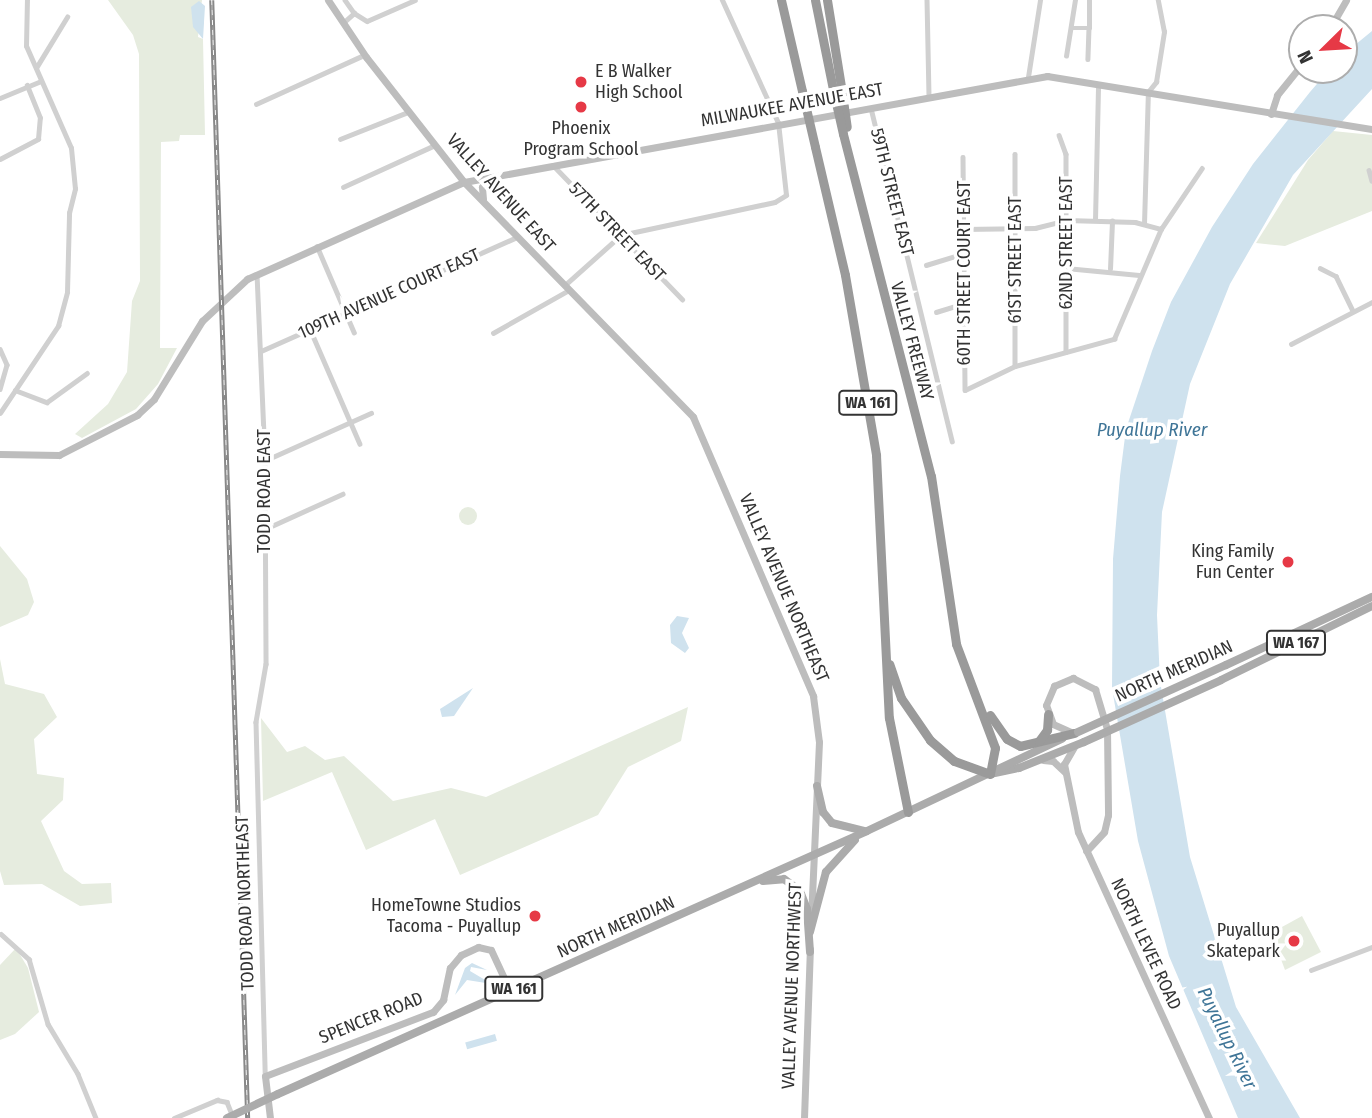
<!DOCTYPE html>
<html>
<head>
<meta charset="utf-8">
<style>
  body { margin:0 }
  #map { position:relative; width:1372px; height:1118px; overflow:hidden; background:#fff; font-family:"Fira Sans Condensed",sans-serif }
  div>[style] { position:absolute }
  .green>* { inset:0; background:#e6ecdf }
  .round { border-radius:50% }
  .water>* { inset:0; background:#cfe2ee; transform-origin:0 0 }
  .street>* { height:4.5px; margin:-2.25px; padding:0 2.25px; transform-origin:2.25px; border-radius:2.25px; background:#d0d0d0 }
  .secondary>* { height:7px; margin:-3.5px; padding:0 3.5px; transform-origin:3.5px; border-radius:3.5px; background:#bdbdbd }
  .primary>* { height:8px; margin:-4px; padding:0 4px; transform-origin:4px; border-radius:4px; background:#ababab }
  .highway>* { height:9px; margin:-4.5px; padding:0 4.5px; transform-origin:4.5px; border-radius:4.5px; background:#9a9a9a }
  .rail>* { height:4.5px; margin-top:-2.25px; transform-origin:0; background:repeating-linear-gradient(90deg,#fff 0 5px,#888 0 10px); box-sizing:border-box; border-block:2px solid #888 }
  .primary-bridge>* { height:8px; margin:-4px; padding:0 4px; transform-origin:4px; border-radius:4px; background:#ababab }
  .highway-bridge>* { height:9px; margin:-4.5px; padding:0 4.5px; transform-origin:4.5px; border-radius:4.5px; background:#9a9a9a }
  .dots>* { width:19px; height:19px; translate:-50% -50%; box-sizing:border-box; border:4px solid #fff; border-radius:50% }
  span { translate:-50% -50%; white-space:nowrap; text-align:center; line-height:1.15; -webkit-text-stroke:7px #fff; paint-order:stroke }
  .shield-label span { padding:2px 5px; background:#fff; border:2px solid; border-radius:5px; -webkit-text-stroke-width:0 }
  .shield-label { font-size:16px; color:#333; font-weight:700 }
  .poi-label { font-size:18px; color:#333 }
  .left { translate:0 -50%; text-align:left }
  .right { translate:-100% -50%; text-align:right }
  .street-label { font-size:18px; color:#333 }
  .water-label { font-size:19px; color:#3f7597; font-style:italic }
  .north { position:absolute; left:1288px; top:14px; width:70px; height:70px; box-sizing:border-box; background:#fff; border:2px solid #adadad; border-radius:50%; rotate:246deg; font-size:19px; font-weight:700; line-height:28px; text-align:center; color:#333 }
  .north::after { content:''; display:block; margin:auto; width:24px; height:32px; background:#e63946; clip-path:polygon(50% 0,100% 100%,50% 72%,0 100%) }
</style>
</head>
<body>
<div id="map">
  <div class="green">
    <div style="clip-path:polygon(108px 0,202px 0,198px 37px,203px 39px,205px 135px,180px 135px,179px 141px,161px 142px,160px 348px,177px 348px,158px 384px,136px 409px,82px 438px,75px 434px,108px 404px,127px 372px,132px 301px,140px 281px,139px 54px,133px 35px)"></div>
    <div style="clip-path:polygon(1333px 131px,1372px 135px,1372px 211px,1285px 246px,1256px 243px,1308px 160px)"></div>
    <div class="round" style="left:459px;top:507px;width:18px;height:18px"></div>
    <div style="clip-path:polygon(0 546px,27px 579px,34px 602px,28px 615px,0 627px)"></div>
    <div style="clip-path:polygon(0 659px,5px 684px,44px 694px,57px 717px,34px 739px,37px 774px,64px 778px,63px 800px,41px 821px,64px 871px,82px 884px,111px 883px,112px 903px,80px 906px,42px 884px,4px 885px,0 871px)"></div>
    <div style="clip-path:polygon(688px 707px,681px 741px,628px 767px,598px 815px,460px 875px,435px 819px,366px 850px,332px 772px,263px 801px,261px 718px,287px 752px,305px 746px,325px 760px,344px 756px,393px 801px,451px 788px,486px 797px)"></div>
    <div style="clip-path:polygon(1302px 916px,1321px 952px,1285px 970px,1271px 933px)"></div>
    <div style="clip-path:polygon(16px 948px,28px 968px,39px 1012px,15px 1034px,0 1040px,0 965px)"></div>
  </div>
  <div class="water">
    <div style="clip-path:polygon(199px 1px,205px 6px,203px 39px,193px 27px,191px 7px)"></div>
    <div style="clip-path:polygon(1372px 31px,1372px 89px,1293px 175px,1230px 284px,1190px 384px,1162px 512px,1157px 615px,1160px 681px,1190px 857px,1236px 1007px,1300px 1118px,1238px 1118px,1169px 956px,1138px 841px,1112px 688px,1113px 559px,1120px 476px,1126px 429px,1152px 351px,1171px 302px,1212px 227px,1253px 164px,1310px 92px,1329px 70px,1344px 70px,1344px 54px)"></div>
    <div style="clip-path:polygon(677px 616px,689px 618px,682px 633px,689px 648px,685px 653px,671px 643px,670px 625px)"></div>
    <div style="clip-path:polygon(473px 688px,454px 716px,442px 717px,440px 709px)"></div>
    <div style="clip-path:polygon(472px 963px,487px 970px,471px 967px,470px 971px,492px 984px,467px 980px,455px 995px,465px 968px)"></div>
    <div style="left:495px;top:1034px;width:7px;height:31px;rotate:74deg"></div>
  </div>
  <div class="street">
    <div style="left:345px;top:0;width:16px;rotate:55deg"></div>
    <div style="left:927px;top:0;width:95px;rotate:88.8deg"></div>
    <div style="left:343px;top:23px;width:15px;rotate:-42deg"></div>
    <div style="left:354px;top:13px;width:15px;rotate:32deg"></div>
    <div style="left:367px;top:21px;width:52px;rotate:-23.6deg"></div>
    <div style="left:1071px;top:28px;width:18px"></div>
    <div style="left:1089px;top:28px;width:31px;rotate:92deg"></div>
    <div style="left:1089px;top:28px;width:28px;rotate:-90deg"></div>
    <div style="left:1066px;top:56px;width:57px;rotate:-80.9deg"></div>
    <div style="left:36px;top:68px;width:60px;rotate:-58.7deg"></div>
    <div style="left:1028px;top:77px;width:78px;rotate:-81.1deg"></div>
    <div style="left:0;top:98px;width:44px;rotate:-22.5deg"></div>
    <div style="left:256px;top:104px;width:119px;rotate:-24.4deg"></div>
    <div style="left:871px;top:108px;width:343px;rotate:76.3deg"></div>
    <div style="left:1059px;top:135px;width:20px;rotate:70deg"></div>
    <div style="left:1066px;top:154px;width:198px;rotate:90deg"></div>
    <div style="left:340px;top:139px;width:73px;rotate:-21.7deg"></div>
    <div style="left:1015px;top:154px;width:212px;rotate:90deg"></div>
    <div style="left:963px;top:157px;width:233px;rotate:89.5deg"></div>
    <div style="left:965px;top:390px;width:55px;rotate:-25.6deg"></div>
    <div style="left:1015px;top:366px;width:103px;rotate:-15.3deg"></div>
    <div style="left:1114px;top:339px;width:120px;rotate:-66.9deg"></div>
    <div style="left:1161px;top:229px;width:73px;rotate:-56.1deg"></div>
    <div style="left:0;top:159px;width:43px;rotate:-27.8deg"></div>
    <div style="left:38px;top:139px;width:21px;rotate:-85deg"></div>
    <div style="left:40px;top:118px;width:35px;rotate:-112deg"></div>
    <div style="left:554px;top:166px;width:185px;rotate:46.1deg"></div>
    <div style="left:1369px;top:170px;width:11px;rotate:75deg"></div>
    <div style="left:343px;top:187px;width:101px;rotate:-24.5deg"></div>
    <div style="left:1095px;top:220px;width:135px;rotate:-88.7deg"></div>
    <div style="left:1144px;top:224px;width:132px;rotate:-88.3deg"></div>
    <div style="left:1148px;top:92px;width:13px;rotate:-51deg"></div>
    <div style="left:1156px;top:82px;width:51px;rotate:-80.9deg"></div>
    <div style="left:1164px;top:32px;width:33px;rotate:-101deg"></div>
    <div style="left:963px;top:229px;width:72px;rotate:-0.8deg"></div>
    <div style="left:1035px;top:228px;width:32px;rotate:-14deg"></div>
    <div style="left:1066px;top:220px;width:69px;rotate:1.7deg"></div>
    <div style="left:1135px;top:222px;width:27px;rotate:15deg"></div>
    <div style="left:317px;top:246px;width:94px;rotate:66.7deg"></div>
    <div style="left:926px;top:265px;width:39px;rotate:-17deg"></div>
    <div style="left:1066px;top:268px;width:73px;rotate:5.5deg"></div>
    <div style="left:1320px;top:268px;width:18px;rotate:27deg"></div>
    <div style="left:1336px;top:276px;width:39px;rotate:64deg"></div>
    <div style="left:1110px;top:269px;width:48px;rotate:-87.6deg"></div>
    <div style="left:257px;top:274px;width:186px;rotate:87.5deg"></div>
    <div style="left:265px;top:460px;width:204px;rotate:89.7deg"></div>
    <div style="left:266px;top:664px;width:59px;rotate:99.8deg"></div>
    <div style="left:256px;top:722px;width:353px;rotate:88.5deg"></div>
    <div style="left:565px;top:285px;width:75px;rotate:-41.8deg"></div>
    <div style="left:621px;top:235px;width:157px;rotate:-12.1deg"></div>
    <div style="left:775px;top:202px;width:13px;rotate:-32deg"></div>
    <div style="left:786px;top:195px;width:72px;rotate:-96.3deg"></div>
    <div style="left:778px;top:123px;width:135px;rotate:-114.5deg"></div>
    <div style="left:936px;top:312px;width:28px;rotate:-17deg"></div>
    <div style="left:310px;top:329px;width:125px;rotate:66.5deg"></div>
    <div style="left:493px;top:333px;width:87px;rotate:-29.5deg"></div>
    <div style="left:1291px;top:344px;width:91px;rotate:-27.4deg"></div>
    <div style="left:0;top:349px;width:17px;rotate:66deg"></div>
    <div style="left:7px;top:365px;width:25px;rotate:106deg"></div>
    <div style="left:261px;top:351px;width:280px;rotate:-24deg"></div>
    <div style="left:15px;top:390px;width:34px;rotate:21deg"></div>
    <div style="left:47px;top:402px;width:49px;rotate:-35.9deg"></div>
    <div style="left:0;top:413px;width:105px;rotate:-56.3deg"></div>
    <div style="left:58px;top:326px;width:35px;rotate:-75deg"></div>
    <div style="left:67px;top:292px;width:79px;rotate:-88.5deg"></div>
    <div style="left:69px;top:213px;width:25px;rotate:-76deg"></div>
    <div style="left:75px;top:189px;width:41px;rotate:-95.6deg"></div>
    <div style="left:71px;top:148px;width:111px;rotate:-113.8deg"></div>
    <div style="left:26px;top:46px;width:46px;rotate:-88.8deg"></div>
    <div style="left:266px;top:460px;width:115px;rotate:-24.1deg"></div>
    <div style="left:265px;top:529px;width:85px;rotate:-24.4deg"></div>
    <div style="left:1px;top:934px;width:38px;rotate:42deg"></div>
    <div style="left:29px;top:959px;width:68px;rotate:73.7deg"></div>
    <div style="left:48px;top:1024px;width:58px;rotate:59deg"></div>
    <div style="left:78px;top:1074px;width:48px;rotate:67.8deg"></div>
    <div style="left:1311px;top:970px;width:65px;rotate:-20.7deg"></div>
    <div style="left:174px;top:1118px;width:47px;rotate:-22.7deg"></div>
    <div style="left:217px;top:1100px;width:10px;rotate:11deg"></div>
    <div style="left:227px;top:1102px;width:16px;rotate:68deg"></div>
  </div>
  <div class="secondary">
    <div style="left:328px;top:0;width:69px;rotate:56.3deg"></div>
    <div style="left:366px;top:57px;width:159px;rotate:51.9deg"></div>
    <div style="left:464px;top:182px;width:328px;rotate:45.7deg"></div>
    <div style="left:693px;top:417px;width:304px;rotate:66.7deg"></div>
    <div style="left:813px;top:696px;width:46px;rotate:82.6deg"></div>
    <div style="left:819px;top:742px;width:175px;rotate:92.6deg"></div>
    <div style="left:1330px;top:28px;width:32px;rotate:-60deg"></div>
    <div style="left:1271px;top:114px;width:20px;rotate:-72deg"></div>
    <div style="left:1277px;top:95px;width:40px;rotate:-51deg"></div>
    <div style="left:483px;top:199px;width:12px;rotate:-95deg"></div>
    <div style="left:482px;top:187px;width:13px;rotate:-48deg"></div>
    <div style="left:0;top:454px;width:59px;rotate:1deg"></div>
    <div style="left:59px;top:455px;width:88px;rotate:-27.1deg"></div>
    <div style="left:137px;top:415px;width:23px;rotate:-43deg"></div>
    <div style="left:154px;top:399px;width:92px;rotate:-58.4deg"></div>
    <div style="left:202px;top:321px;width:62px;rotate:-43deg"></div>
    <div style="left:247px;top:279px;width:238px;rotate:-24.1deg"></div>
    <div style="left:464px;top:182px;width:593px;rotate:-10.3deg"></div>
    <div style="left:1047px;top:76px;width:329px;rotate:9.3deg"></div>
    <div style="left:1073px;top:733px;width:22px;rotate:-156deg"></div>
    <div style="left:1053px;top:724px;width:20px;rotate:-110deg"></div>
    <div style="left:1046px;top:705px;width:21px;rotate:-67deg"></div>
    <div style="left:1054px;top:686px;width:21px;rotate:-23deg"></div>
    <div style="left:1073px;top:678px;width:25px;rotate:27deg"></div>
    <div style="left:1095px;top:689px;width:42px;rotate:73.3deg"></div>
    <div style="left:1107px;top:729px;width:86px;rotate:89.3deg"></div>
    <div style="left:1108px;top:815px;width:17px;rotate:103deg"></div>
    <div style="left:1104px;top:832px;width:26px;rotate:133deg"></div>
    <div style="left:1074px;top:747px;width:20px;rotate:120deg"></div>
    <div style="left:1064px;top:764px;width:69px;rotate:78.4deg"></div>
    <div style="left:1078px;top:832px;width:315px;rotate:65.4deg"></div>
    <div style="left:1043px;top:760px;width:10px;rotate:6deg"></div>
    <div style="left:1053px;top:761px;width:16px;rotate:43deg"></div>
    <div style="left:270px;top:1118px;width:42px;rotate:-96.8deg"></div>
    <div style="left:265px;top:1076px;width:180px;rotate:-20.9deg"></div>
    <div style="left:433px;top:1012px;width:16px;rotate:-50deg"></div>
    <div style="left:443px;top:1000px;width:33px;rotate:-78deg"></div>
    <div style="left:450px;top:968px;width:17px;rotate:-50deg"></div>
    <div style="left:461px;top:955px;width:19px;rotate:-25deg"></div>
    <div style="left:478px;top:947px;width:13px;rotate:13deg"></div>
    <div style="left:491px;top:950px;width:45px;rotate:65.1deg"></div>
    <div style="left:804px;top:1118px;width:169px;rotate:-88deg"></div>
  </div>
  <div class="primary">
    <div style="left:1226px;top:665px;width:161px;rotate:-25deg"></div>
    <div style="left:1221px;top:680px;width:168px;rotate:-26.1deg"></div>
    <div style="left:990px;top:774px;width:30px;rotate:-12deg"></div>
    <div style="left:1019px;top:768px;width:70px;rotate:-21.8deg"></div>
    <div style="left:817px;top:786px;width:27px;rotate:77deg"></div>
    <div style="left:823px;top:812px;width:14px;rotate:51deg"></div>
    <div style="left:832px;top:823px;width:33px;rotate:14deg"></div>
    <div style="left:763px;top:881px;width:21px;rotate:-5deg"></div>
    <div style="left:784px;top:879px;width:20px;rotate:37deg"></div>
    <div style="left:800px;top:891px;width:19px;rotate:69deg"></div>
    <div style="left:807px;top:909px;width:43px;rotate:86deg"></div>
    <div style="left:810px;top:932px;width:62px;rotate:-75.1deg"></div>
    <div style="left:826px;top:872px;width:43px;rotate:-47.8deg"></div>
    <div style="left:278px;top:1094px;width:645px;rotate:-24.06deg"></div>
    <div style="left:867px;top:831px;width:216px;rotate:-25.3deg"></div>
  </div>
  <div class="highway">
    <div style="left:781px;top:0;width:93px;rotate:77deg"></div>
    <div style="left:815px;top:0;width:96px;rotate:78.6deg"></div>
    <div style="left:827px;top:0;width:94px;rotate:80.8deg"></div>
    <div style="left:843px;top:134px;width:353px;rotate:75.6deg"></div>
    <div style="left:931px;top:476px;width:170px;rotate:81.5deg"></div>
    <div style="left:956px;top:644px;width:111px;rotate:69.4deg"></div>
    <div style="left:995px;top:748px;width:26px;rotate:101deg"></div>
    <div style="left:990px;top:774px;width:38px;rotate:-160deg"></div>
    <div style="left:954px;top:761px;width:32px;rotate:-139deg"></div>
    <div style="left:930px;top:740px;width:51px;rotate:-124.6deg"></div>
    <div style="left:901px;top:698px;width:36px;rotate:-109deg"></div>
    <div style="left:815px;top:147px;width:131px;rotate:76.8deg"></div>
    <div style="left:845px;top:275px;width:183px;rotate:80.2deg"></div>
    <div style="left:876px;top:455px;width:263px;rotate:87.2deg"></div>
    <div style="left:889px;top:718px;width:96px;rotate:78.6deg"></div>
    <div style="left:990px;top:715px;width:29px;rotate:55deg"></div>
    <div style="left:1007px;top:739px;width:15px;rotate:28deg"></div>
    <div style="left:1020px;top:746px;width:56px;rotate:-13.5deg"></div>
    <div style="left:1039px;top:741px;width:14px;rotate:-54deg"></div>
    <div style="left:1047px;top:730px;width:16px;rotate:-86deg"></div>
  </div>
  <div class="rail">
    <div style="left:212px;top:0;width:1119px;rotate:88.16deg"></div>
  </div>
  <div class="primary-bridge">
    <div style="left:1078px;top:732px;width:162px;rotate:-24.4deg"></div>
    <div style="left:1084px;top:742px;width:150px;rotate:-24.3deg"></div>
    <div style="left:227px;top:1118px;width:56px;rotate:-25.2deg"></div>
  </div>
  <div class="highway-bridge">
    <div style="left:802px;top:91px;width:57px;rotate:76.9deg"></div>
    <div style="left:842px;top:93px;width:34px;rotate:82deg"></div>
    <div style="left:834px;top:94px;width:41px;rotate:77.3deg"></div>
  </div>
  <div class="dots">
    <div style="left:581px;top:82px;background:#e63946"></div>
    <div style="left:581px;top:107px;background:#e63946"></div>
    <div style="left:1288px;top:562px;background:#e63946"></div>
    <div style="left:535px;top:916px;background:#e63946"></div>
    <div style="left:1294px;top:941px;background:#e63946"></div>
  </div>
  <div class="shield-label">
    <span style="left:868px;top:403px">WA 161</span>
    <span style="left:1296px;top:643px">WA 167</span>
    <span style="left:514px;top:989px">WA 161</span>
  </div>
  <div class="poi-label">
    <span class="left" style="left:595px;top:82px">E B Walker<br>High School</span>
    <span style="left:581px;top:139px">Phoenix<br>Program School</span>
    <span class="right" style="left:1274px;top:562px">King Family<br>Fun Center</span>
    <span class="right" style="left:521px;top:916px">HomeTowne Studios<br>Tacoma - Puyallup</span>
    <span class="right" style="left:1280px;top:941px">Puyallup<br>Skatepark</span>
  </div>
  <div class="street-label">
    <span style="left:792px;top:105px;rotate:-10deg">MILWAUKEE AVENUE EAST</span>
    <span style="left:892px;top:192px;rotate:76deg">59TH STREET EAST</span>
    <span style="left:501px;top:193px;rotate:48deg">VALLEY AVENUE EAST</span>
    <span style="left:617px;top:232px;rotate:46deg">57TH STREET EAST</span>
    <span style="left:1066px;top:243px;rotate:-90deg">62ND STREET EAST</span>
    <span style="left:1015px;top:260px;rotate:-90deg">61ST STREET EAST</span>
    <span style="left:964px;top:273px;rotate:-90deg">60TH STREET COURT EAST</span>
    <span style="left:389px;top:294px;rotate:-24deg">109TH AVENUE COURT EAST</span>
    <span style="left:912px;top:341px;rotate:75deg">VALLEY FREEWAY</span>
    <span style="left:264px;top:491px;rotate:-90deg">TODD ROAD EAST</span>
    <span style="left:784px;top:588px;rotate:67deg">VALLEY AVENUE NORTHEAST</span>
    <span style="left:1174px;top:671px;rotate:-24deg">NORTH MERIDIAN</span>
    <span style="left:245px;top:903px;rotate:-92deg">TODD ROAD NORTHEAST</span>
    <span style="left:616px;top:927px;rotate:-24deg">NORTH MERIDIAN</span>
    <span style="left:1146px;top:944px;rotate:65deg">NORTH LEVEE ROAD</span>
    <span style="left:792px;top:986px;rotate:-88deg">VALLEY AVENUE NORTHWEST</span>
    <span style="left:371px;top:1018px;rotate:-22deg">SPENCER ROAD</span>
  </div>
  <div class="water-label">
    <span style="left:1152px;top:430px">Puyallup River</span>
    <span style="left:1227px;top:1038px;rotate:64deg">Puyallup River</span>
  </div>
  <div class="north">N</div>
</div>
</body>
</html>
